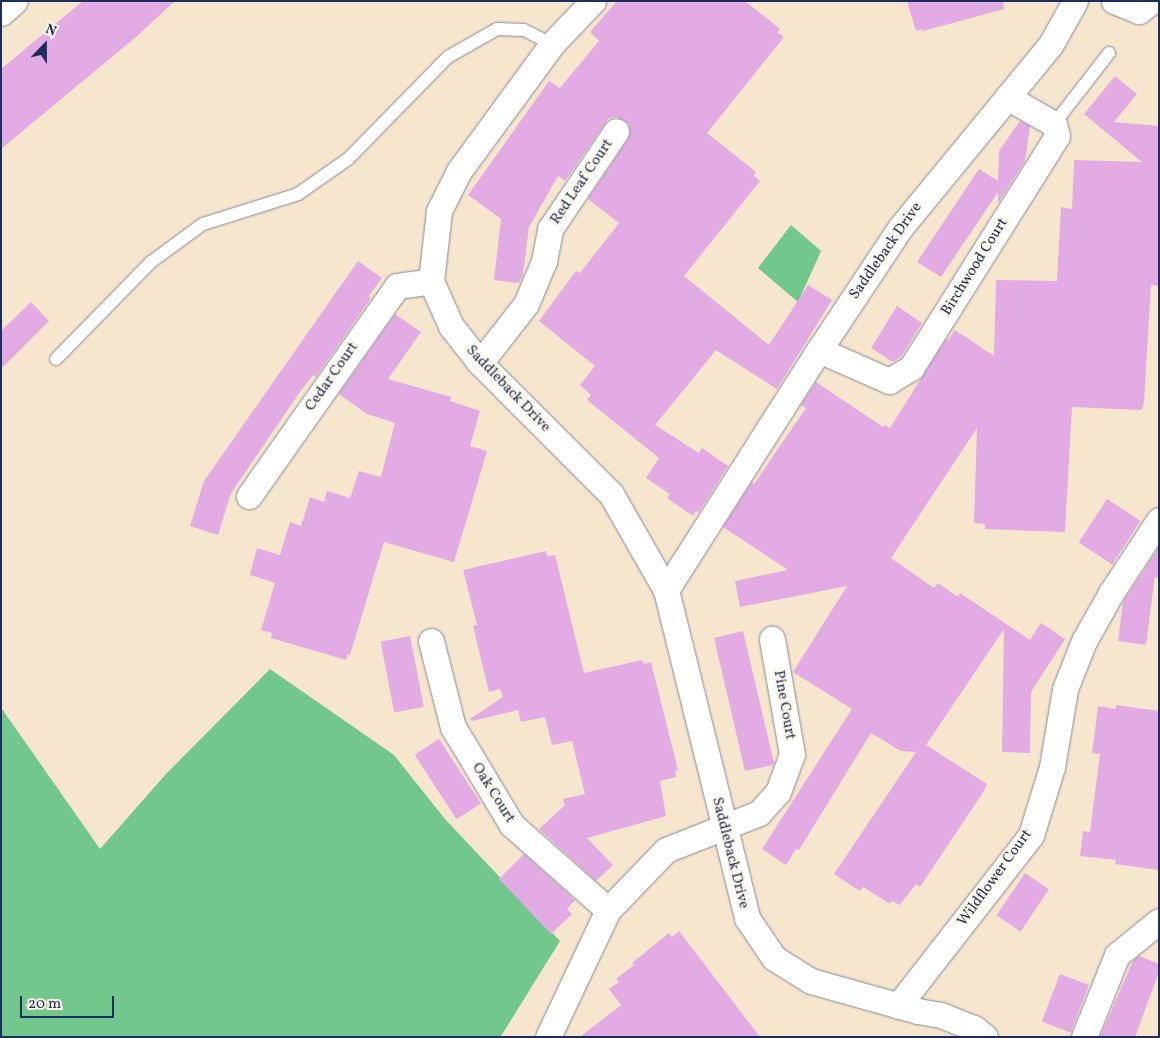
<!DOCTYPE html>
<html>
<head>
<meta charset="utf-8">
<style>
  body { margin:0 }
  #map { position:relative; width:1160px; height:1038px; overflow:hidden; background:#f6e6cd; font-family:Vollkorn,serif }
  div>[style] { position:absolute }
  .green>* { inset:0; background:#72c88c }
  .building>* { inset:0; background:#e2abe4; transform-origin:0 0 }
  .roads { filter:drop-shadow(0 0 1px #888a96) drop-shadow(0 0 1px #888a96) }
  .service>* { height:12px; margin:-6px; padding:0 6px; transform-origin:6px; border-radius:6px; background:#fff }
  .minor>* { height:25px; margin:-12.5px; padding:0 12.5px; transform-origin:12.5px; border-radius:12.5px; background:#fff }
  span { translate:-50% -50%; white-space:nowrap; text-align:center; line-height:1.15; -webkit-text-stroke:4.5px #fcf5e5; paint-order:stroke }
  .street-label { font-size:15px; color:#1b2f5e }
  .frame { position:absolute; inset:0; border:2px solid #1b2f5e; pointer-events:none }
  .north { position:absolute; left:20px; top:20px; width:50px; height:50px; -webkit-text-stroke:4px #fcf5e5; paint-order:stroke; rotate:22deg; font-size:14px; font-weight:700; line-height:20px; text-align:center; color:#1b2f5e }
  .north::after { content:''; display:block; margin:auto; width:18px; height:22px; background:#1b2f5e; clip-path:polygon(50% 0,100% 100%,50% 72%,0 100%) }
  .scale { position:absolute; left:20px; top:996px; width:94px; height:22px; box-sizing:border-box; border:2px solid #1b2f5e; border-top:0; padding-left:6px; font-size:15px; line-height:18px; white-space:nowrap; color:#1b2f5e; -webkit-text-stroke:4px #fcf5e5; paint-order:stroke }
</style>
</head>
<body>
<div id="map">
  <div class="green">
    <div style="clip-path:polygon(791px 225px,821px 251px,798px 302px,758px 268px)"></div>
    <div style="clip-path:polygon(270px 669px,394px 755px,445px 819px,560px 941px,503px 1033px,500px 1037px,1px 1037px,2px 709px,100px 849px,166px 774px)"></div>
  </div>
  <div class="building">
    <div style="clip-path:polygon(83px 1px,175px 1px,136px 37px,1px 149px,1px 69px)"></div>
    <div style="clip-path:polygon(617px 1px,745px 1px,780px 29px,777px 32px,784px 37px,707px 133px,756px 172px,754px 176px,760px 181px,684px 276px,769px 345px,808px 285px,832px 300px,777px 389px,716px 350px,655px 425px,699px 453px,702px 448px,728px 466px,699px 512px,696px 511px,693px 516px,667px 498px,670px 494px,646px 478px,659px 458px,587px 400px,591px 395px,580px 385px,595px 366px,539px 321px,576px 271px,580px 273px,619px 223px,588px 199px,628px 139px,630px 132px,629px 124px,617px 117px,609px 118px,565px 181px,558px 176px,529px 227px,523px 274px,519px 283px,494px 280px,501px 219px,468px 195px,549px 81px,560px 88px,599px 41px,590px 32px)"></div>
    <div style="clip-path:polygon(907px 1px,1003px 1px,1004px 9px,923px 31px,922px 29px,916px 31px)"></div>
    <div style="clip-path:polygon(1115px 76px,1137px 94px,1114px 122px,1159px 126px,1159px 286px,1151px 285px,1144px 402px,1142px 410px,1072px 407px,1065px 532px,985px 529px,985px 524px,974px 523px,977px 428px,891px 558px,934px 588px,938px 583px,958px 597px,960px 593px,1030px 640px,1041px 623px,1065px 639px,1031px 692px,1030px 753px,1002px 752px,1004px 629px,926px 745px,987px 784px,984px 791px,920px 887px,916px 884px,900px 905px,892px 901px,890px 904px,863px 887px,860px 891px,834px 874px,916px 752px,901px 751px,871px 733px,799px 850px,796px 849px,786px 865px,762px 849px,852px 709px,793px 672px,847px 586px,740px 607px,735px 581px,788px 570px,723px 527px,752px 482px,754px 484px,806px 408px,801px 405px,816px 382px,883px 427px,884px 425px,890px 428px,946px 339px,948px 340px,955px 330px,994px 356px,996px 280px,1057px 281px,1061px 207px,1072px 209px,1074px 160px,1142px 162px,1084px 114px)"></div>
    <div style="clip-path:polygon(1020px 121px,1030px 126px,1025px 161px,998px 203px,998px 192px,941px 277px,917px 262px,979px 169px,998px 181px,999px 151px)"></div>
    <div style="clip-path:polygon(358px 261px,382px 278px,369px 296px,371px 298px,316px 377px,313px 375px,300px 392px,231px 493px,218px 535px,190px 526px,204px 481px)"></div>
    <div style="clip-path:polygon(31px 302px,49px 321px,1px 369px,1px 331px)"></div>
    <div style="clip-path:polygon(897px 306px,922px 323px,901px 357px,893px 362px,871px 348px)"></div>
    <div style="clip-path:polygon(395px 314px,421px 332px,388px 379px,451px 397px,450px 401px,480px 411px,470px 446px,487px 451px,454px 562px,384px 542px,350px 655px,348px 654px,346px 660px,271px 638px,272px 633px,261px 630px,275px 583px,250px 575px,257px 548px,280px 555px,290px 522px,301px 526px,310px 497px,324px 502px,327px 491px,350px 498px,359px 471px,381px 477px,395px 423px,367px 414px,339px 394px)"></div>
    <div style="left:1107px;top:499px;width:40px;height:52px;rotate:33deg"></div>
    <div style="clip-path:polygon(1159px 547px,1159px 579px,1155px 576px,1146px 645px,1118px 641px,1123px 602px)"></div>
    <div style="clip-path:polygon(546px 551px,547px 556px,555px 555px,584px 673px,642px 660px,644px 664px,651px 662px,678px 770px,675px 771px,676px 777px,660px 781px,666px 816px,587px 838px,613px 865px,596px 881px,539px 829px,565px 805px,563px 799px,585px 794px,572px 741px,552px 745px,545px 717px,521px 722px,518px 710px,472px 721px,470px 719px,503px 697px,500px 689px,489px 692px,473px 626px,477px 625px,463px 570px)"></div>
    <div style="clip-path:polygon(743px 631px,774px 763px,773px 765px,745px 771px,714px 638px)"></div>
    <div style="left:410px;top:636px;width:72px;height:30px;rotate:79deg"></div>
    <div style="clip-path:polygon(1116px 705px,1159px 711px,1159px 870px,1115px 864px,1116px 860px,1080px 856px,1083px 831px,1090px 832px,1100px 754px,1092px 753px,1098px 706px,1116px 709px)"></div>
    <div style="left:439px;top:739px;width:77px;height:29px;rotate:57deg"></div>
    <div style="clip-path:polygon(524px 854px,575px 900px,567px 909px,572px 914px,551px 934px,499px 879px)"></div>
    <div style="left:1025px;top:873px;width:29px;height:51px;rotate:34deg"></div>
    <div style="clip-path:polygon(679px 931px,760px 1037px,580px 1037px,621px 1005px,609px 989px,619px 982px,616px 979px,634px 965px,632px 963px,669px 933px,672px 937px)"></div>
    <div style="clip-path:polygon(1139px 956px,1159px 964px,1159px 972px,1135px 1037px,1100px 1037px,1133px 961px)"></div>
    <div style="left:1060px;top:974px;width:31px;height:51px;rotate:21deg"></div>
  </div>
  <div class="roads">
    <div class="service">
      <div style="left:1054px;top:124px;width:90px;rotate:-52.2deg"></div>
      <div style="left:56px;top:359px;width:136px;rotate:-45.6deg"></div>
      <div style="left:151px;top:262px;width:64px;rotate:-36.2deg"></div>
      <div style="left:203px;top:224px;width:100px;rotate:-17.5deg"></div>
      <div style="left:298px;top:194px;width:61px;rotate:-35deg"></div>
      <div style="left:348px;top:159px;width:143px;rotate:-45.6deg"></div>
      <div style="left:448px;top:57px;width:56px;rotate:-29.7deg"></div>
      <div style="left:497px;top:29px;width:27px;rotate:2deg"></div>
      <div style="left:524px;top:30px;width:31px;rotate:27deg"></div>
    </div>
    <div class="minor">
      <div style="left:593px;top:1px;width:59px;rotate:133.6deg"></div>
      <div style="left:552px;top:44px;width:157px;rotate:126.2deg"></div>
      <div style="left:459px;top:171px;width:45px;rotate:116.6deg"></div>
      <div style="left:439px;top:211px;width:70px;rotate:96.5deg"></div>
      <div style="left:431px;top:281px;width:49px;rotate:66deg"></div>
      <div style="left:451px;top:326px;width:47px;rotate:51.9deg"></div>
      <div style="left:480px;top:363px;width:185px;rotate:45deg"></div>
      <div style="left:611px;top:494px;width:111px;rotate:60.2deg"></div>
      <div style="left:666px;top:590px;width:338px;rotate:76.1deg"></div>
      <div style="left:747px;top:918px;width:48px;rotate:56deg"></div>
      <div style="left:774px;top:958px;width:44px;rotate:31.9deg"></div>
      <div style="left:811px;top:981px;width:111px;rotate:15.7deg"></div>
      <div style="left:918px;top:1011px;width:23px;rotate:10deg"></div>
      <div style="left:941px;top:1015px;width:35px;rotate:22deg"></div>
      <div style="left:974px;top:1028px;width:14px;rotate:39deg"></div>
      <div style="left:1114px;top:1px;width:27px;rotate:22deg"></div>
      <div style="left:1139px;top:11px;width:16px;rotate:-38deg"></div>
      <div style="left:1px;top:13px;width:18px;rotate:-41deg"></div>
      <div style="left:819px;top:350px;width:77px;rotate:23.9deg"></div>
      <div style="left:889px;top:381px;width:26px;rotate:-31deg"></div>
      <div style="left:911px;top:368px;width:274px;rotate:-57.8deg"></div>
      <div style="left:1057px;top:136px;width:12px;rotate:-104deg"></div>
      <div style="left:1054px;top:124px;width:54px;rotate:-150.1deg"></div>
      <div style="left:480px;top:363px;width:75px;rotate:-52.1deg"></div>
      <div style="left:526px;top:304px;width:47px;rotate:-67.3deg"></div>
      <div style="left:544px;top:261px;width:33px;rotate:-79deg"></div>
      <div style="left:550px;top:229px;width:118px;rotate:-56deg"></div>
      <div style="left:249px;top:496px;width:257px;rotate:-54.8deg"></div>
      <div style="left:397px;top:286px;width:34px;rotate:-8deg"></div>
      <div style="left:666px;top:590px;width:285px;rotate:-57.5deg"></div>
      <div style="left:819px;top:350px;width:146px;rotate:-56.4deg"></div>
      <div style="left:900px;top:228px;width:238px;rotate:-50.6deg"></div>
      <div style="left:1051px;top:44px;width:49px;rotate:-60.8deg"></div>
      <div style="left:431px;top:641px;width:89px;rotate:75.7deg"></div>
      <div style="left:453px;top:727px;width:114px;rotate:59deg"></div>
      <div style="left:512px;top:825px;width:128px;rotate:41.5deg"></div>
      <div style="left:898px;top:1006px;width:217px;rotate:-52.1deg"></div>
      <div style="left:1031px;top:835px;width:71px;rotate:-72.8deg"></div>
      <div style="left:1052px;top:767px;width:79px;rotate:-80.5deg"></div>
      <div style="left:1065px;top:689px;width:52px;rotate:-68.4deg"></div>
      <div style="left:1084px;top:641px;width:55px;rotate:-60.6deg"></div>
      <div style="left:1111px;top:593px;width:87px;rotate:-56.7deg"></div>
      <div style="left:548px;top:1037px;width:140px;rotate:-64.7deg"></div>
      <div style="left:608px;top:910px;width:83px;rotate:-46deg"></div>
      <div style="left:666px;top:850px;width:100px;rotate:-21.7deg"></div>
      <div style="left:759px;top:813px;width:28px;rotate:-48deg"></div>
      <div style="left:778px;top:792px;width:40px;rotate:-69.8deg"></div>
      <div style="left:792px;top:754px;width:117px;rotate:-99.9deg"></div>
      <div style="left:1084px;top:1037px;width:88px;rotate:-68.1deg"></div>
      <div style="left:1117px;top:955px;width:54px;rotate:-39deg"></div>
    </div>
  </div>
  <div class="street-label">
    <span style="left:582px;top:182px;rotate:-56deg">Red Leaf Court</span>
    <span style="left:886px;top:251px;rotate:-55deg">Saddleback Drive</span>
    <span style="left:975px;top:267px;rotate:-58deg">Birchwood Court</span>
    <span style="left:332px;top:377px;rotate:-55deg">Cedar Court</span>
    <span style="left:508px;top:389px;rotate:46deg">Saddleback Drive</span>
    <span style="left:784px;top:705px;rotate:80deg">Pine Court</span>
    <span style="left:493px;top:793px;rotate:58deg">Oak Court</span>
    <span style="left:730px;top:853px;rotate:76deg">Saddleback Drive</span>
    <span style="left:995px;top:878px;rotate:-54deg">Wildflower Court</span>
  </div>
  <div class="frame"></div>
  <div class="north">N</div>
  <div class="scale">20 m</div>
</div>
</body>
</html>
